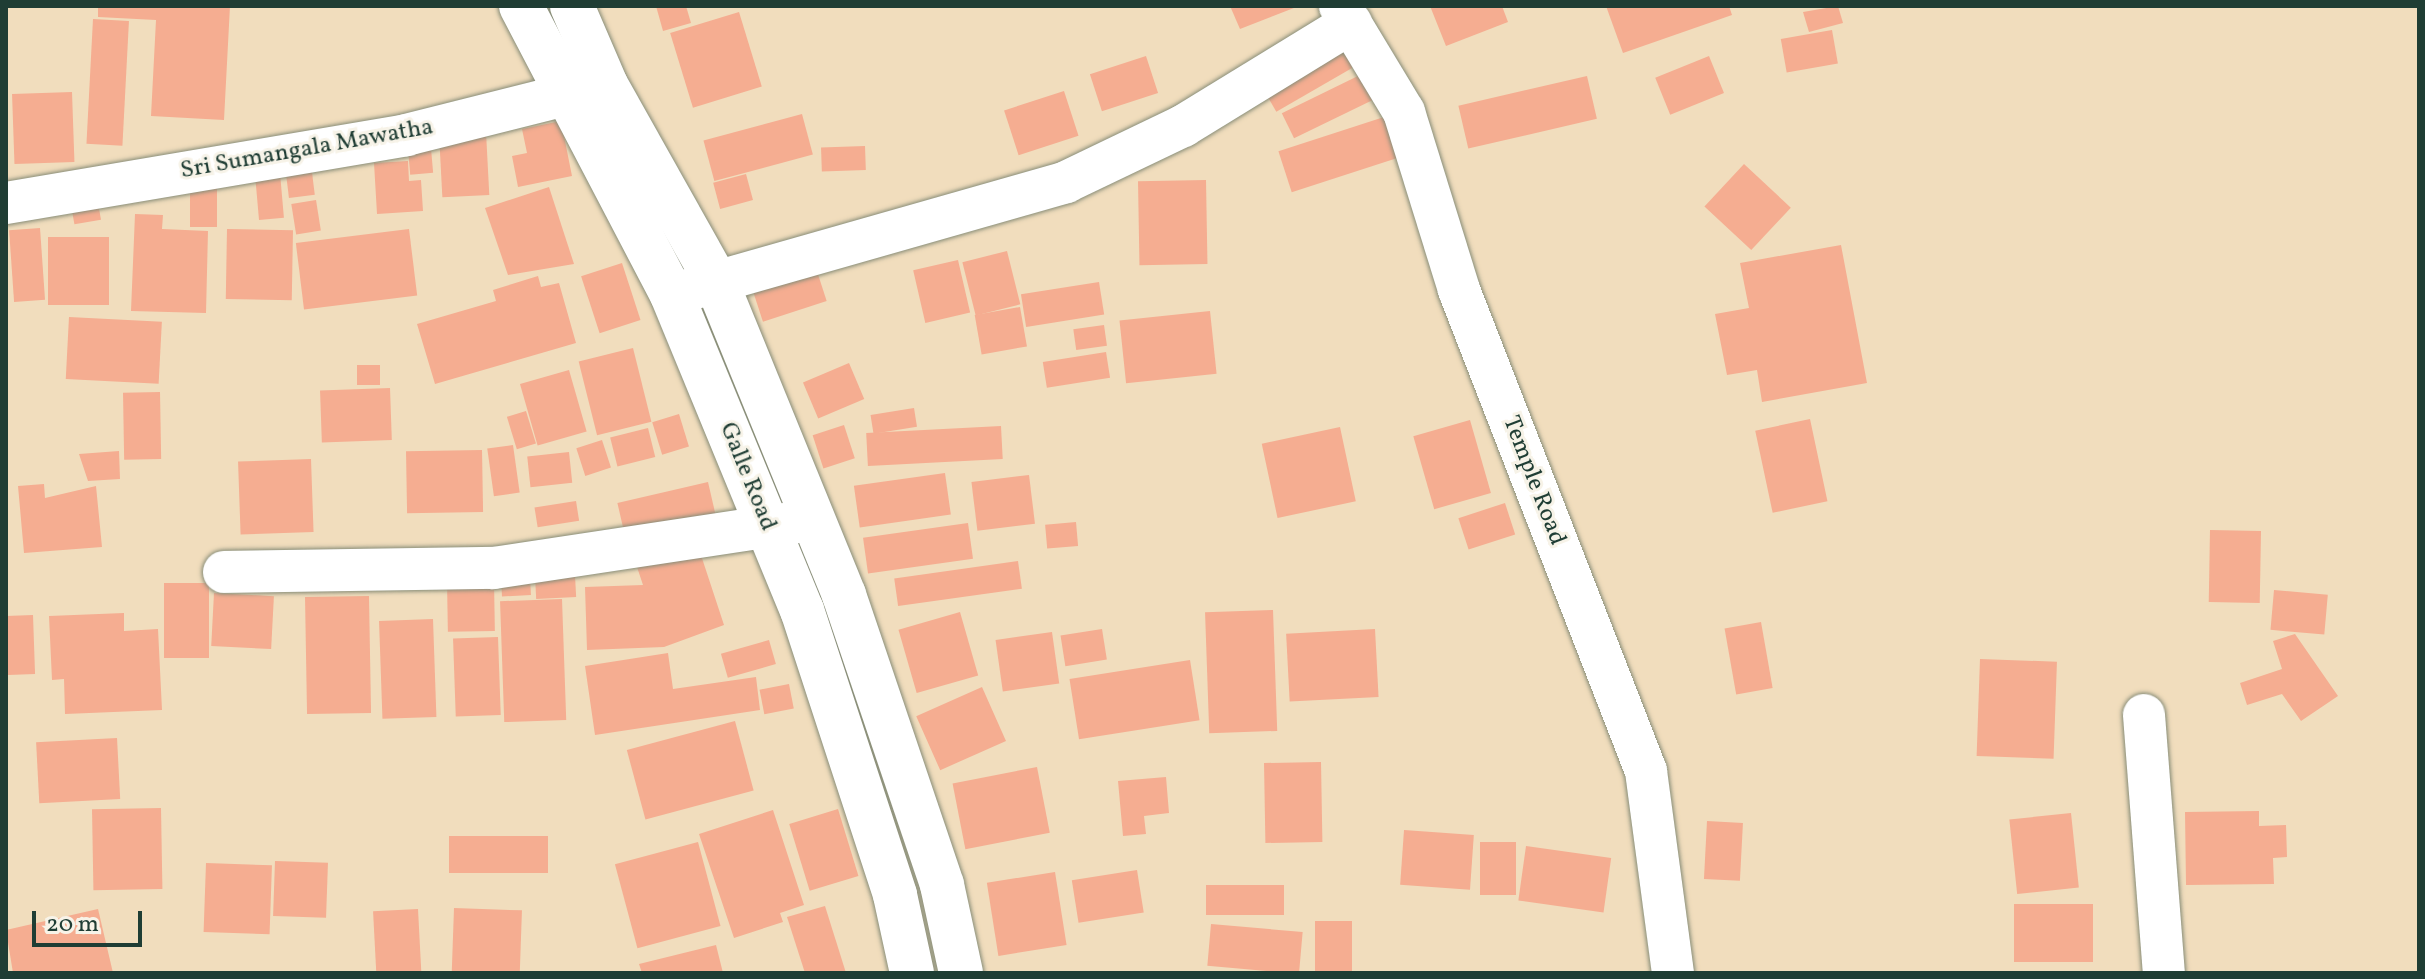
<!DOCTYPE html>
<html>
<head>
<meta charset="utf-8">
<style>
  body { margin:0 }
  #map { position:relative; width:2425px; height:979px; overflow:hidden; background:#f1ddbd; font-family:Vollkorn,serif }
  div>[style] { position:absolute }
  .building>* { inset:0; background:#f5ad91; transform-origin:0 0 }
  .roads { filter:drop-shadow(0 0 2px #888d78) drop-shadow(0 0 2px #888d78) }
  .minor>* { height:42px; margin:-21px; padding:0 21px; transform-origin:21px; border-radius:21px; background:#fff }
  .trunk>* { height:44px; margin:-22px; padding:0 22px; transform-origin:22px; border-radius:22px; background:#fff }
  span { translate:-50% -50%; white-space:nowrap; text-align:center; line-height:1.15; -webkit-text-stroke:6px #f7f3e8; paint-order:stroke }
  .street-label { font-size:24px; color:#1f3d34 }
  .frame { position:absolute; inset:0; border:8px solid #1f3d34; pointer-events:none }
  .scale { position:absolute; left:32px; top:911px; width:110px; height:36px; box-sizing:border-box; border:4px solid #1f3d34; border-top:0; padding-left:10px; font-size:24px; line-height:28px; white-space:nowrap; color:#1f3d34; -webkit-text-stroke:6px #f7f3e8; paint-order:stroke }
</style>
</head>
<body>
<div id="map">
  <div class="building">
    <div style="clip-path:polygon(98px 6px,230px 6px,224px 120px,151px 116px,156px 20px,98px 17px)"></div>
    <div style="clip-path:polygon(656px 6px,686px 6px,691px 23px,663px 31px)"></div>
    <div style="clip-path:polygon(1230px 6px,1299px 6px,1240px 29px)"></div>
    <div style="clip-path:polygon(1430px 6px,1502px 6px,1508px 22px,1446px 46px)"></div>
    <div style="clip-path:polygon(1606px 6px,1729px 6px,1732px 15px,1623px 53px)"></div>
    <div style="clip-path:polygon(1838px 6px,1843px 23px,1809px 32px,1803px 12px)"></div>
    <div style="left:739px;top:12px;width:78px;height:72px;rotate:73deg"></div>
    <div style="left:93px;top:19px;width:36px;height:125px;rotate:3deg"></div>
    <div style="left:1832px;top:30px;width:34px;height:52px;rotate:80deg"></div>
    <div style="left:1344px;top:45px;width:24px;height:92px;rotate:60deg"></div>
    <div style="left:1146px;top:56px;width:39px;height:59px;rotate:72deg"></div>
    <div style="left:1709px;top:56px;width:40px;height:58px;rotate:68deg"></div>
    <div style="left:1360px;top:75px;width:28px;height:87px;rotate:64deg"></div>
    <div style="left:1587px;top:76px;width:44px;height:132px;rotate:77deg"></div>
    <div style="left:1064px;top:91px;width:47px;height:63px;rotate:72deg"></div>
    <div style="left:72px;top:92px;width:70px;height:60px;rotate:88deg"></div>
    <div style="left:802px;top:114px;width:42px;height:102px;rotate:75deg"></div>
    <div style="left:1384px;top:117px;width:43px;height:111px;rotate:72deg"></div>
    <div style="clip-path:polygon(561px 121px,572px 176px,518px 187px,512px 156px,527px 153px,522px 129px)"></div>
    <div style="left:486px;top:132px;width:63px;height:47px;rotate:87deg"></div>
    <div style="left:430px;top:137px;width:36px;height:23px;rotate:85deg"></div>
    <div style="left:865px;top:146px;width:24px;height:44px;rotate:88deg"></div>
    <div style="clip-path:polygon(408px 161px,409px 181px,421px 180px,423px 211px,377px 214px,374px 163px)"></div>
    <div style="left:311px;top:164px;width:31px;height:26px;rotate:83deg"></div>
    <div style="left:1744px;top:164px;width:64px;height:58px;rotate:43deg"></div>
    <div style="left:280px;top:173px;width:45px;height:25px;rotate:85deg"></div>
    <div style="left:746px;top:174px;width:27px;height:34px;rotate:75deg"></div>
    <div style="left:1206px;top:180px;width:84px;height:68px;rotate:89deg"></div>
    <div style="left:190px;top:186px;width:27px;height:41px"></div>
    <div style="clip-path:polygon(549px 187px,574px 264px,508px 275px,485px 208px)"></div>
    <div style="left:97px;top:197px;width:23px;height:27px;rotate:80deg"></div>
    <div style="left:316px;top:200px;width:31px;height:25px;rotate:81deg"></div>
    <div style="clip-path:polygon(135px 214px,163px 215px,162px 229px,208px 231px,206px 313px,131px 311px)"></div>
    <div style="left:40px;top:228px;width:72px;height:31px;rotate:86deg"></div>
    <div style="left:227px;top:229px;width:66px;height:70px;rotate:1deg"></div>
    <div style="left:409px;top:229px;width:67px;height:114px;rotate:83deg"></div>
    <div style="left:48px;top:237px;width:61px;height:68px"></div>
    <div style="clip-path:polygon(1841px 245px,1867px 383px,1762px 402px,1757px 370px,1727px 375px,1715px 314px,1749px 308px,1740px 263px)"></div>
    <div style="left:1007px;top:251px;width:55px;height:46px;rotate:76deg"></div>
    <div style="left:958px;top:260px;width:54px;height:46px;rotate:77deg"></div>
    <div style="left:814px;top:262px;width:41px;height:67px;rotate:72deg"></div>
    <div style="left:622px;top:263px;width:60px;height:43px;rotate:72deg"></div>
    <div style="clip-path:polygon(538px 276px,541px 287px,559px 283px,576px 343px,435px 384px,417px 324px,496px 301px,493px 290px)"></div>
    <div style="left:1099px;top:282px;width:33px;height:79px;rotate:81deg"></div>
    <div style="left:1020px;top:307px;width:40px;height:46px;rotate:80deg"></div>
    <div style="left:1210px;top:311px;width:63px;height:91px;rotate:84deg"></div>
    <div style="left:69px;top:317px;width:93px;height:62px;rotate:3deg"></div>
    <div style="left:1104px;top:325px;width:21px;height:31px;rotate:82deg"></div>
    <div style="left:633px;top:348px;width:76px;height:56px;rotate:76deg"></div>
    <div style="left:1106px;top:352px;width:26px;height:64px;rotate:81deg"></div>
    <div style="left:849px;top:363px;width:39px;height:50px;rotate:67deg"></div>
    <div style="left:380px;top:365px;width:20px;height:23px;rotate:90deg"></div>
    <div style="left:569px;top:370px;width:64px;height:51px;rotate:74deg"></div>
    <div style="left:390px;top:388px;width:52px;height:70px;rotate:88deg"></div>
    <div style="left:160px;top:392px;width:67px;height:37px;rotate:89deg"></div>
    <div style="left:914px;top:408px;width:19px;height:44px;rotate:81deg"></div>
    <div style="left:526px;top:411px;width:34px;height:20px;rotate:73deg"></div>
    <div style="left:679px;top:414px;width:34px;height:28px;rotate:73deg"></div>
    <div style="left:1810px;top:419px;width:84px;height:56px;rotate:78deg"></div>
    <div style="left:1470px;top:420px;width:76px;height:59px;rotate:74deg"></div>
    <div style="left:844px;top:425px;width:35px;height:33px;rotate:72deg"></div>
    <div style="left:1001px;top:426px;width:33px;height:135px;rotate:87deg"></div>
    <div style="left:1340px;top:427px;width:76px;height:80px;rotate:78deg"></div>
    <div style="left:648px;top:428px;width:30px;height:39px;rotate:76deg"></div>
    <div style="left:602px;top:440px;width:29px;height:27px;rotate:72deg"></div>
    <div style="left:513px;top:445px;width:48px;height:26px;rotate:82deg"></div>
    <div style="left:482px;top:450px;width:62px;height:76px;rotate:89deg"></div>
    <div style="clip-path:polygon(119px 451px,120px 479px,88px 481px,79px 454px)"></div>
    <div style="left:569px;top:452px;width:31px;height:42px;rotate:84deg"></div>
    <div style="left:311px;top:459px;width:73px;height:73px;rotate:88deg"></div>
    <div style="left:945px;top:473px;width:42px;height:92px;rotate:82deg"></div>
    <div style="left:1029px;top:475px;width:49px;height:58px;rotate:83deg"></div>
    <div style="left:708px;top:482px;width:46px;height:93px;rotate:77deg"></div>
    <div style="clip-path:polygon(44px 484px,45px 498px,96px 486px,102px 547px,24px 553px,18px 486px)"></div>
    <div style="left:576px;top:501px;width:20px;height:42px;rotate:81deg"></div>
    <div style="left:1505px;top:503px;width:33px;height:49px;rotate:72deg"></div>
    <div style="left:1076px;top:522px;width:24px;height:31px;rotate:85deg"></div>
    <div style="left:968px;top:523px;width:36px;height:106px;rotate:82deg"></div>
    <div style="left:2210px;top:530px;width:51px;height:72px;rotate:1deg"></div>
    <div style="clip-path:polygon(698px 546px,724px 625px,664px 647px,587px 650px,585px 587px,643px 585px,637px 567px)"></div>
    <div style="left:1018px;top:561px;width:28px;height:125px;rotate:82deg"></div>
    <div style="left:575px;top:575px;width:22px;height:40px;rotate:87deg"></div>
    <div style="left:530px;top:577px;width:18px;height:29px;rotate:87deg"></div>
    <div style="left:494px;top:581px;width:50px;height:47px;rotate:89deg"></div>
    <div style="left:164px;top:583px;width:45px;height:75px"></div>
    <div style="left:2274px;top:590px;width:54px;height:40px;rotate:5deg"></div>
    <div style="left:214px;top:593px;width:60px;height:53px;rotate:3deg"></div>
    <div style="left:369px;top:596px;width:117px;height:64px;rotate:89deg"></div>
    <div style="left:562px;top:599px;width:121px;height:62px;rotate:88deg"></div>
    <div style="left:1273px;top:610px;width:121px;height:68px;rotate:88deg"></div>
    <div style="left:960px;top:612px;width:66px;height:64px;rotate:74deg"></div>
    <div style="clip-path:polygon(124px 613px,124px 631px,158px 629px,162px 710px,65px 714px,64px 679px,52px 680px,49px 616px)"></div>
    <div style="left:33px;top:615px;width:59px;height:27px;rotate:88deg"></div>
    <div style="left:433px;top:619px;width:98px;height:54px;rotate:88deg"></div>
    <div style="left:1761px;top:622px;width:67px;height:37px;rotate:80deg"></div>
    <div style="left:1102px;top:629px;width:31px;height:42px;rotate:81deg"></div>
    <div style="left:1375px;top:629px;width:68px;height:89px;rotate:87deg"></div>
    <div style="left:1052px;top:632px;width:52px;height:57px;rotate:82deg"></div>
    <div style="clip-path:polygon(2295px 634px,2338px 696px,2301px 721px,2282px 694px,2247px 705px,2240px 683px,2282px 669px,2273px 641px)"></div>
    <div style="left:498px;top:637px;width:78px;height:45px;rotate:88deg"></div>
    <div style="left:769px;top:640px;width:25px;height:50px;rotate:74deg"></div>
    <div style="clip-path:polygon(668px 653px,673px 689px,756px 677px,760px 710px,595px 735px,585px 666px)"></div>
    <div style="left:1980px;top:659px;width:77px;height:97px;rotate:2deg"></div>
    <div style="left:1190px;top:660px;width:61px;height:122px;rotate:81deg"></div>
    <div style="left:789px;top:684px;width:25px;height:30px;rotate:79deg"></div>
    <div style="left:982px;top:687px;width:59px;height:72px;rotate:66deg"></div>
    <div style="left:735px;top:721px;width:72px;height:112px;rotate:75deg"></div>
    <div style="left:117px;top:738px;width:61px;height:81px;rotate:87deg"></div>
    <div style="left:1321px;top:762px;width:80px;height:57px;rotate:89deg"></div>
    <div style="left:1037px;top:767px;width:67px;height:86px;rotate:79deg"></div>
    <div style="clip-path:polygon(1166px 777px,1169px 813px,1144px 816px,1146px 834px,1123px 836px,1118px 781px)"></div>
    <div style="left:161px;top:808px;width:81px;height:69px;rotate:89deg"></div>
    <div style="left:838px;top:809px;width:70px;height:51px;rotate:73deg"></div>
    <div style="clip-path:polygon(773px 810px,804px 905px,780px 913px,783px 922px,734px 938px,699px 834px)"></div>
    <div style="clip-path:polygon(2259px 811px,2259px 826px,2286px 825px,2287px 857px,2273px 858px,2274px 884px,2186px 885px,2185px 812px)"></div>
    <div style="left:2071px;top:813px;width:75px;height:62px;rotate:84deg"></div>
    <div style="left:1707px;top:821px;width:36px;height:58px;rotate:3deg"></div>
    <div style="left:1404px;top:830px;width:70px;height:55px;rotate:4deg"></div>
    <div style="left:449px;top:836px;width:99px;height:37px"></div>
    <div style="left:698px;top:842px;width:87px;height:86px;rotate:75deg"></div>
    <div style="left:1480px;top:842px;width:36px;height:53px"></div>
    <div style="left:1526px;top:846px;width:86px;height:55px;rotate:8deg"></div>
    <div style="left:275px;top:861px;width:53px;height:55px;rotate:2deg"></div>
    <div style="left:206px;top:863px;width:66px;height:69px;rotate:2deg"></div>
    <div style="left:1137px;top:870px;width:43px;height:66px;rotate:81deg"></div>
    <div style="left:1055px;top:872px;width:74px;height:69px;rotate:81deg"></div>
    <div style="left:1284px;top:885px;width:30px;height:78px;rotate:90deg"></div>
    <div style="left:2014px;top:904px;width:79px;height:58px"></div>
    <div style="clip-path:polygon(825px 906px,846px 973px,805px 973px,787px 917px)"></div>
    <div style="left:454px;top:908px;width:68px;height:65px;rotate:2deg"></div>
    <div style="clip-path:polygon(98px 909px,113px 973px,13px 973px,6px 930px)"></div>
    <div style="left:418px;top:909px;width:63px;height:45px;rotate:87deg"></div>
    <div style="left:1315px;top:921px;width:37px;height:51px"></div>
    <div style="left:1211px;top:924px;width:92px;height:42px;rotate:5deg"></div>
    <div style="clip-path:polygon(716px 945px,723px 973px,642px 973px,639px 964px)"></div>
  </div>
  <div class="roads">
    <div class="minor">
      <div style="left:1340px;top:6px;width:124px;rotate:58.9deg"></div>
      <div style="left:1404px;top:112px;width:186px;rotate:72.8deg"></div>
      <div style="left:1459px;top:290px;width:516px;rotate:68.76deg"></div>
      <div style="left:1646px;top:771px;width:204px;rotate:82.4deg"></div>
      <div style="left:6px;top:203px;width:406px;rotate:-9.6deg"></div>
      <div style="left:406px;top:135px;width:201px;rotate:-14.1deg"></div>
      <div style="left:681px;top:292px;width:400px;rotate:-15.9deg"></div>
      <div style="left:1066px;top:182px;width:130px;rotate:-25.6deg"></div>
      <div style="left:1183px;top:126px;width:197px;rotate:-31.5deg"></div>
      <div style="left:224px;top:572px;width:269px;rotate:-0.9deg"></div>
      <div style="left:493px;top:568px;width:314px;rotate:-8.6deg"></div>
      <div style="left:2144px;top:715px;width:259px;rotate:85.6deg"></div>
    </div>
    <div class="trunk">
      <div style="left:521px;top:6px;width:326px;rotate:62.4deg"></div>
      <div style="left:672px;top:295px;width:341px;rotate:67.6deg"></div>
      <div style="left:802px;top:610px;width:300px;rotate:71.9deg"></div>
      <div style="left:895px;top:895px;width:80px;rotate:77.7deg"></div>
      <div style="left:572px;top:6px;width:86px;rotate:66.7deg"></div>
      <div style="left:606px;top:85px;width:225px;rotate:60.7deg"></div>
      <div style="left:716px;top:281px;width:339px;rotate:67.8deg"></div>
      <div style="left:844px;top:595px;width:306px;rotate:71.3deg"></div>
      <div style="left:942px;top:885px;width:90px;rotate:77.8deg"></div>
    </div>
  </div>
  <div class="street-label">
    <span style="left:307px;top:150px;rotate:-10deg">Sri Sumangala Mawatha</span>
    <span style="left:747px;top:477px;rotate:68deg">Galle Road</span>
    <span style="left:1533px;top:481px;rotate:69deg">Temple Road</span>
  </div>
  <div class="frame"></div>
  <div class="scale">20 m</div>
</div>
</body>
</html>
